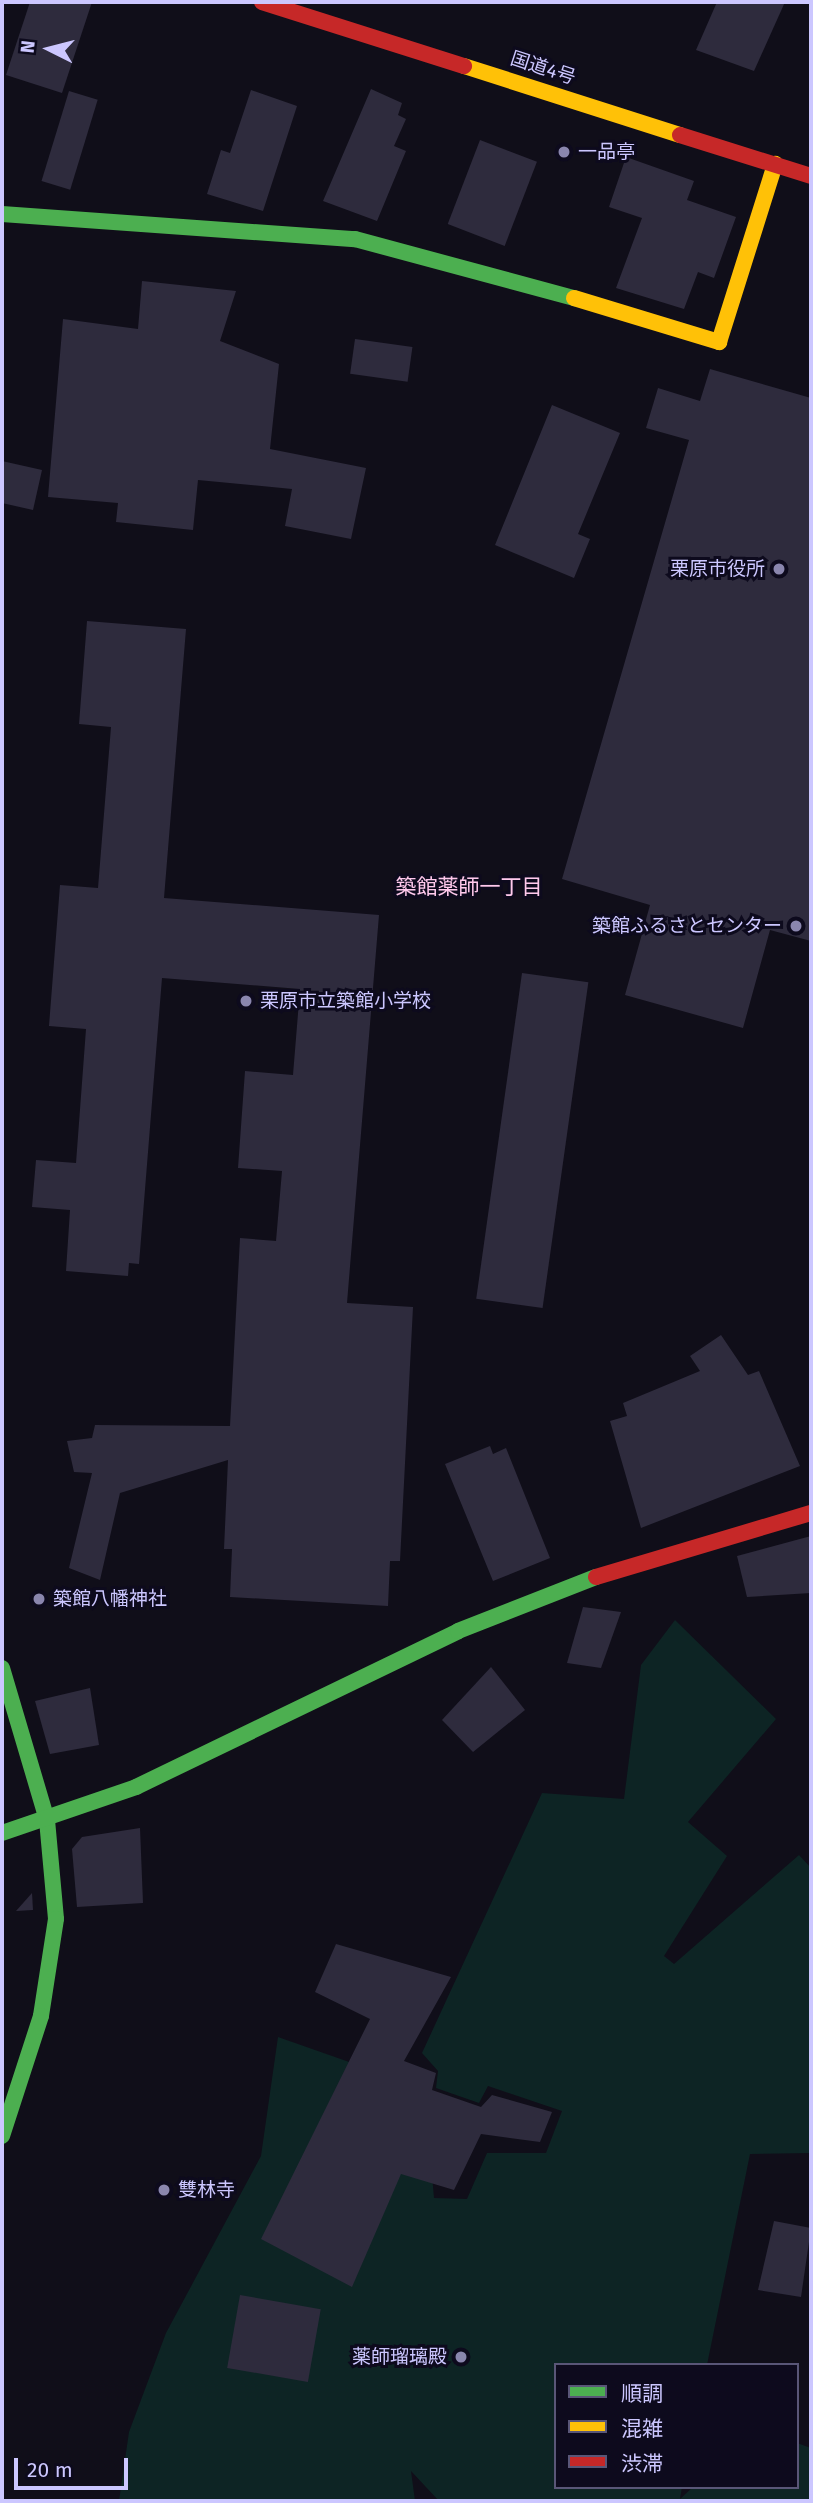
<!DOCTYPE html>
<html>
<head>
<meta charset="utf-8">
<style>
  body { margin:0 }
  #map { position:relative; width:813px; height:2503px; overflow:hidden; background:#100e19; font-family:"Fira Sans","Noto Sans JP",sans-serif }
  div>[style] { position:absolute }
  .green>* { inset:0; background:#0d2424 }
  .building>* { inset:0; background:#2e2b3d; transform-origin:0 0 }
  .fast>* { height:16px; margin:-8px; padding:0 8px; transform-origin:8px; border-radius:8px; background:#4caf50 }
  .slow>* { height:16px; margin:-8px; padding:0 8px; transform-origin:8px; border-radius:8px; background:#ffc107 }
  .jam>* { height:16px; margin:-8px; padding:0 8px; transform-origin:8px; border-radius:8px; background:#c62828 }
  .dots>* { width:19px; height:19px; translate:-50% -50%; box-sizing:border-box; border:4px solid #0d0a1d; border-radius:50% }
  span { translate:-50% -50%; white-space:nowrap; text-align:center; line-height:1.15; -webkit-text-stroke:6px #0d0a1d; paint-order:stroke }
  .street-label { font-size:19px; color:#ccc7ff }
  .poi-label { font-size:19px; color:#ccc7ff }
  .left { translate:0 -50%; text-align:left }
  .right { translate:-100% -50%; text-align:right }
  .neighbourhood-label { font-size:21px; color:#ffc9ec }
  .frame { position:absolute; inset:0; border:4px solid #ccc7ff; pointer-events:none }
  .legend { position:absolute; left:554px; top:2363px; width:245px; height:126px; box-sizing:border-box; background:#0d0a1d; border:2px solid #595677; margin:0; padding:9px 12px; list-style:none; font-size:21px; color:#ccc7ff }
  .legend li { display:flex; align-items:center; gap:14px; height:35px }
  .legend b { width:35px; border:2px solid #595677 }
  .north { position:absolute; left:14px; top:14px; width:70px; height:70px; -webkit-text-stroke:5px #0d0a1d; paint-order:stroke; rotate:276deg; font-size:19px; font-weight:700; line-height:28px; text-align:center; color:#ccc7ff }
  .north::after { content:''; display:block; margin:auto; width:24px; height:32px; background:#ccc7ff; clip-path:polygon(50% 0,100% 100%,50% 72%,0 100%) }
  .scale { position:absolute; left:14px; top:2458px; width:114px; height:32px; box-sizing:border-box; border:4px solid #ccc7ff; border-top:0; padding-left:9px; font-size:21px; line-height:24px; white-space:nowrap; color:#ccc7ff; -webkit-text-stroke:5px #0d0a1d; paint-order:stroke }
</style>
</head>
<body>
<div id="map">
  <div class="green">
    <div style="clip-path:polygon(675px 1620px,776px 1719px,688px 1822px,727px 1856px,664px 1956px,674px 1964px,799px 1855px,811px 1868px,811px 2153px,750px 2154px,707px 2365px,556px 2365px,556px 2487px,682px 2487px,680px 2499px,693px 2487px,797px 2487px,797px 2443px,811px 2448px,811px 2501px,439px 2501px,411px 2471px,415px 2501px,119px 2501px,129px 2432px,166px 2333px,261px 2156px,278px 2037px,389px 2076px,428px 2129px,434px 2198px,467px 2199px,487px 2153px,546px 2153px,562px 2111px,488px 2086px,479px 2103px,436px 2088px,438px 2071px,422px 2053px,542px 1793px,624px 1799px,641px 1665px)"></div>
  </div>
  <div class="building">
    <div style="clip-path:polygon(30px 2px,92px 2px,62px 93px,6px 75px)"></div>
    <div style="clip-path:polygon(717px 2px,785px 2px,754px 71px,696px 50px)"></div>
    <div style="clip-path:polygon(371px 89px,402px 103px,398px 115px,406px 119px,394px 146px,406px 151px,377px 221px,323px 201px)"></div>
    <div style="clip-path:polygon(251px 90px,297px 106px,263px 211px,207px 194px,221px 150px,230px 153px)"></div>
    <div style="left:69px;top:91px;width:30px;height:94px;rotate:17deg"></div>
    <div style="left:480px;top:140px;width:61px;height:90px;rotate:21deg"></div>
    <div style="clip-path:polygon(626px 157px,694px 181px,687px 200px,736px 217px,714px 278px,698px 272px,684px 309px,616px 288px,642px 218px,609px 207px)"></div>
    <div style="clip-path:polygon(142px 281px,236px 291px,220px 341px,279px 364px,270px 449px,366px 468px,351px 539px,285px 526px,292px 489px,198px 480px,193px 530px,116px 522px,118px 503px,48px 497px,63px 319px,138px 329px)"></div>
    <div style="left:355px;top:339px;width:58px;height:35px;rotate:8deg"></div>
    <div style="clip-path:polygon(710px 369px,811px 398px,811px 941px,770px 930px,743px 1028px,625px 995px,650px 905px,562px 879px,689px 440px,646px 428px,658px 388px,700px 401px)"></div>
    <div style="clip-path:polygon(552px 405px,620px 433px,578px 534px,590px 539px,574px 578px,495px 545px)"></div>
    <div style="clip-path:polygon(2px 461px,42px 470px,33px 510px,2px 503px)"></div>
    <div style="clip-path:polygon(87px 621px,186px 629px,164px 898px,379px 915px,347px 1303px,413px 1307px,400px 1561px,390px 1561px,388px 1606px,230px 1597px,232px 1549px,224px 1549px,228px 1460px,120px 1493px,100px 1580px,69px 1568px,92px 1473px,74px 1472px,67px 1441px,92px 1438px,95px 1425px,230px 1426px,240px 1238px,276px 1241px,282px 1171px,238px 1168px,245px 1071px,293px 1075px,300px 989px,162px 978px,139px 1264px,129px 1263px,128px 1276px,66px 1271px,70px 1210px,32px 1207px,36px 1160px,76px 1163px,86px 1029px,49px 1026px,60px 885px,98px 888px,111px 727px,79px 724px)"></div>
    <div style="left:522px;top:973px;width:67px;height:329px;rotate:8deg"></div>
    <div style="clip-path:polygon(721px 1335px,748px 1375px,759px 1371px,800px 1466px,641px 1528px,610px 1421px,627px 1416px,623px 1403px,700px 1371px,690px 1356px)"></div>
    <div style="clip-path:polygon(490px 1446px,493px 1454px,506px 1448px,550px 1558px,493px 1581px,445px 1464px)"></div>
    <div style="clip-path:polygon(811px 1536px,811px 1593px,747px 1597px,737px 1556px)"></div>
    <div style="clip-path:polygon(583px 1607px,621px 1612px,601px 1668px,567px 1663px)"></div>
    <div style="clip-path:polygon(491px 1667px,525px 1710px,473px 1752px,442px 1720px)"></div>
    <div style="clip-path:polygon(90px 1688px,99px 1745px,50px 1754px,35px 1701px)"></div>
    <div style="clip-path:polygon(140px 1828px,143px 1903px,77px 1907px,72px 1849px,82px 1837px)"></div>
    <div style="clip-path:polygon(32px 1893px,33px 1910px,16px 1911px)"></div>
    <div style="clip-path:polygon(336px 1944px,451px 1977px,404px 2061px,436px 2073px,432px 2090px,481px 2107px,492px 2095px,552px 2112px,540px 2142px,481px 2134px,454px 2190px,401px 2174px,352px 2287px,261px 2239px,370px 2019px,315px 1992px)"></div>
    <div style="clip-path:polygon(774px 2221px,811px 2228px,801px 2297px,758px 2290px)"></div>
    <div style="left:240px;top:2295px;width:82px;height:74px;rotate:10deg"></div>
  </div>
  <div class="fast">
    <div style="left:2px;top:214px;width:354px;rotate:4.1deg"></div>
    <div style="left:355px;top:239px;width:227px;rotate:15.1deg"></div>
    <div style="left:2px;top:1668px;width:159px;rotate:73.5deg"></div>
    <div style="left:47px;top:1820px;width:99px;rotate:84.8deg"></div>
    <div style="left:56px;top:1919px;width:98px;rotate:98.8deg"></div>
    <div style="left:41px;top:2016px;width:126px;rotate:108deg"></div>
    <div style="left:2px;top:1833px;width:142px;rotate:-18.9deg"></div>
    <div style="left:136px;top:1787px;width:358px;rotate:-25.8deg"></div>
    <div style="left:458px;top:1631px;width:148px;rotate:-21.4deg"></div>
  </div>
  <div class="slow">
    <div style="left:464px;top:66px;width:227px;rotate:17.7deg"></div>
    <div style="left:574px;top:298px;width:152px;rotate:16.9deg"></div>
    <div style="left:719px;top:342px;width:187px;rotate:-72.5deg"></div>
  </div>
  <div class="jam">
    <div style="left:262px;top:2px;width:212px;rotate:17.6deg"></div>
    <div style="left:680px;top:135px;width:137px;rotate:17.4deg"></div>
    <div style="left:596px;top:1577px;width:224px;rotate:-16.6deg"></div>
  </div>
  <div class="dots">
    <div style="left:564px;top:152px;background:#8a86ae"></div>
    <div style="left:779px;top:569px;background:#8a86ae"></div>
    <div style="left:796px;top:926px;background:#8a86ae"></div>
    <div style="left:246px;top:1001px;background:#8a86ae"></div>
    <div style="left:39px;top:1599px;background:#8a86ae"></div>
    <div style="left:164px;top:2190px;background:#8a86ae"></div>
    <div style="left:461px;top:2357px;background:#8a86ae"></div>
  </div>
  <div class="street-label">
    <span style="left:543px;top:68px;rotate:18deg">国道4号</span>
  </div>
  <div class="poi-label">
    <span class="left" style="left:578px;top:152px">一品亭</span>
    <span class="right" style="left:765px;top:569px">栗原市役所</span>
    <span class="right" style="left:782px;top:926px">築館ふるさとセンター</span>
    <span class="left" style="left:260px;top:1001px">栗原市立築館小学校</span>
    <span class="left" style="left:53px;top:1599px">築館八幡神社</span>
    <span class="left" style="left:178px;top:2190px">雙林寺</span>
    <span class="right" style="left:447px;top:2357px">薬師瑠璃殿</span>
  </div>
  <div class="neighbourhood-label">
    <span style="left:469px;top:887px">築館薬師一丁目</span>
  </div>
  <div class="frame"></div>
  <ul class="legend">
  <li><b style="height:9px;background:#4caf50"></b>順調</li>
  <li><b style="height:9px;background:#ffc107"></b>混雑</li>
  <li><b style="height:9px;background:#c62828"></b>渋滞</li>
  </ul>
  <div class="north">N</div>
  <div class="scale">20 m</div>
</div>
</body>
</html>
